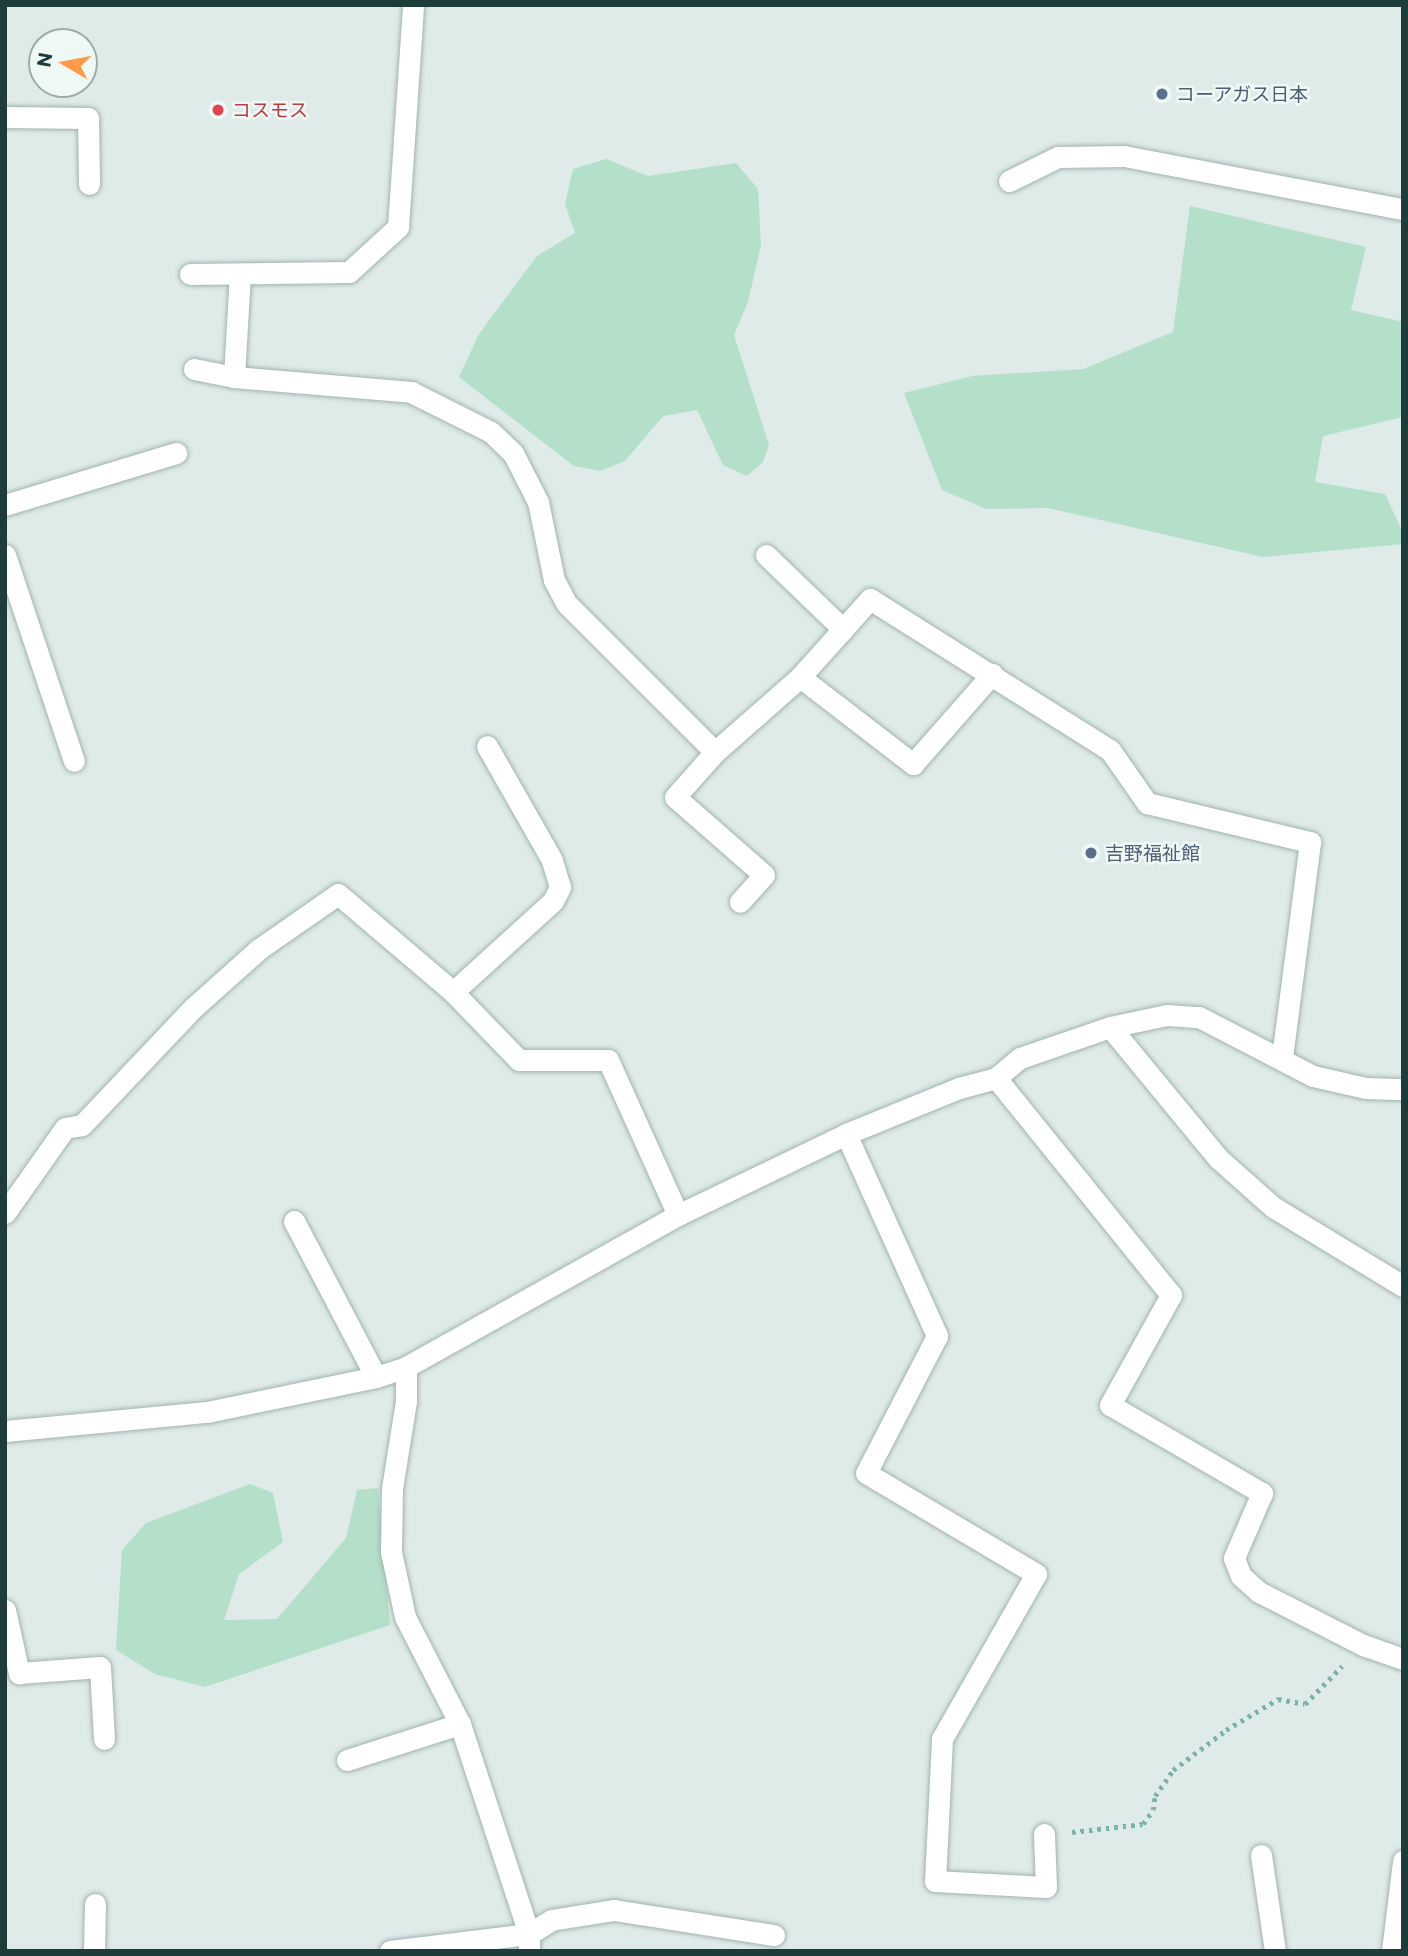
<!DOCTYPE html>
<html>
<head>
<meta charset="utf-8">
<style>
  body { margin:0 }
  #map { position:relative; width:1408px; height:1956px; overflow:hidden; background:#deebe8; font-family:Commissioner,"Noto Sans JP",sans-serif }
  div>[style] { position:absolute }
  .green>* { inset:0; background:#b4dfc8 }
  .path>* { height:4.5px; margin-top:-2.25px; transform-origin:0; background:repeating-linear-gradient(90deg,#7bb2ac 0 3.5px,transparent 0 8.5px) }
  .roads { filter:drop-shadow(0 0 2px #a1b3b0) drop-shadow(0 0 2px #a1b3b0) }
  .lane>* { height:21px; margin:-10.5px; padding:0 10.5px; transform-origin:10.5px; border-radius:10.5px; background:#fff }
  .street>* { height:21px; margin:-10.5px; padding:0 10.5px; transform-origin:10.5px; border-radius:10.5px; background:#fff }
  .dots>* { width:19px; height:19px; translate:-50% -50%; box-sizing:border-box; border:4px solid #eef8f5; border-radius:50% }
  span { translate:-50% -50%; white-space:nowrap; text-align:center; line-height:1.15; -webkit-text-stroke:5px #eef8f5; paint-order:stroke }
  .service-label { font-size:19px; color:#4e5e75 }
  .left { translate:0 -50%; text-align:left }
  .health-label { font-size:19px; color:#be3a42 }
  .frame { position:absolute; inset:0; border:7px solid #1e3c3a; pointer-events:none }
  .north { position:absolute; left:28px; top:28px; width:70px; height:70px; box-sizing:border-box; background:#eef8f5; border:2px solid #9badaa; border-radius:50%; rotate:280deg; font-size:19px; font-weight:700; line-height:28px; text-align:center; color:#1e3c3a }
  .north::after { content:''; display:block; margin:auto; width:24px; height:32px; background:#ff9a48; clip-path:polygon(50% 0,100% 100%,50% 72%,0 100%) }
</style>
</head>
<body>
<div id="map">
  <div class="green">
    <div style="clip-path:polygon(606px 159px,648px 176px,736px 163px,758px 189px,761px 245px,748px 302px,734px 335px,769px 445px,763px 462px,747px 476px,723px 465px,697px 410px,663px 416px,625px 461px,600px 471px,574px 466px,459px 377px,479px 334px,537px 256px,575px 233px,565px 204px,573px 169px)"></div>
    <div style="clip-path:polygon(1190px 206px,1366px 247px,1351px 310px,1403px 322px,1403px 417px,1323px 436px,1315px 482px,1385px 494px,1403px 533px,1403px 544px,1263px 557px,1048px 508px,986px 509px,942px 490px,904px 393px,972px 376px,1083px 369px,1173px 332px)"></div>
    <div style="clip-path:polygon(250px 1484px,273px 1493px,283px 1542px,239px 1574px,224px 1620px,277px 1619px,346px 1538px,357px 1490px,378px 1488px,390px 1625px,205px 1687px,155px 1674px,116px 1650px,122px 1550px,146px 1523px)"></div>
  </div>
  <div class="path">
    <div style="left:1072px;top:1832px;width:71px;rotate:-6.4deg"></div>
    <div style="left:1143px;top:1824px;width:17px;rotate:-54deg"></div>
    <div style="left:1153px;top:1810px;width:14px;rotate:-82deg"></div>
    <div style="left:1155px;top:1796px;width:32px;rotate:-55deg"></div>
    <div style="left:1173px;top:1770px;width:66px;rotate:-37deg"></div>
    <div style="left:1226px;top:1730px;width:61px;rotate:-30.8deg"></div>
    <div style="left:1278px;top:1699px;width:27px;rotate:10deg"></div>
    <div style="left:1305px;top:1704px;width:53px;rotate:-45.8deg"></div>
  </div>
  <div class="roads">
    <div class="lane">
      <div style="left:5px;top:117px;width:83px;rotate:0.7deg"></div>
      <div style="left:88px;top:118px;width:66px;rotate:89.1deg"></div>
      <div style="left:1009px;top:181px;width:55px;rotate:-26.1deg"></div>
      <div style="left:1058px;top:157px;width:66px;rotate:-0.9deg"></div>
      <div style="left:1124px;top:156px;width:284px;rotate:10.8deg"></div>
      <div style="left:294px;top:1221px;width:176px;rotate:62.3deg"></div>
      <div style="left:5px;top:1610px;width:65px;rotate:77.5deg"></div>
      <div style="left:19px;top:1673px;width:81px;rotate:-4.2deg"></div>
      <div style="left:100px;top:1667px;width:72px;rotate:86.8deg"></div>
      <div style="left:347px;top:1760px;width:119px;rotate:-17.7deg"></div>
      <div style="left:390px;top:1951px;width:140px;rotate:-7deg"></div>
      <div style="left:529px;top:1934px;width:26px;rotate:-32deg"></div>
      <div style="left:551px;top:1920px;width:64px;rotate:-9deg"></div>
      <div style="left:614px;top:1910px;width:162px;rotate:8.9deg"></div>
    </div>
    <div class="street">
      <div style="left:190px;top:274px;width:159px;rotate:-0.7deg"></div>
      <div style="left:349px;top:272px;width:67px;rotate:-42.6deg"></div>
      <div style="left:398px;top:227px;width:223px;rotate:-86.1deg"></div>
      <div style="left:194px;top:369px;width:41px;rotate:11.3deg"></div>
      <div style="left:234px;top:377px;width:178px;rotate:4.8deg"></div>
      <div style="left:411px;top:392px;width:89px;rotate:26.6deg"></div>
      <div style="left:491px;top:432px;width:30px;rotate:44deg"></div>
      <div style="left:513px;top:453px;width:55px;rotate:63deg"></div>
      <div style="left:538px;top:502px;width:80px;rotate:78.4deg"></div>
      <div style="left:554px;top:580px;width:27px;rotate:62deg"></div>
      <div style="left:567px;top:604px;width:209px;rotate:45deg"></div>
      <div style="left:715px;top:752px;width:113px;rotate:-41.4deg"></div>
      <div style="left:800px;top:677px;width:105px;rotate:-48.1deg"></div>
      <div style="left:870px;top:599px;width:284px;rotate:32.2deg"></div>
      <div style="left:1110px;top:750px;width:65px;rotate:55.1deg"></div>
      <div style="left:1147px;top:803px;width:168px;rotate:13.5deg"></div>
      <div style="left:1310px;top:842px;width:218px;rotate:97.4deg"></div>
      <div style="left:234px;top:377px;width:103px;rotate:-86.7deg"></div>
      <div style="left:5px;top:505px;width:179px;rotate:-16.9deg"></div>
      <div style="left:5px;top:555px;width:217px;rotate:71.5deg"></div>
      <div style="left:766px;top:555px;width:107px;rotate:43.9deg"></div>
      <div style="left:800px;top:677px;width:143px;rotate:37.6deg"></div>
      <div style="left:913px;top:764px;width:120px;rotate:-48.7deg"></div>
      <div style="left:715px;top:752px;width:60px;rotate:131.6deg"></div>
      <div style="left:675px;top:797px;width:118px;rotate:41.2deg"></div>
      <div style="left:764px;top:875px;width:36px;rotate:132deg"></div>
      <div style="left:453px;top:992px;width:135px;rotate:-42.3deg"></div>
      <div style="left:553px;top:901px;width:16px;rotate:-63deg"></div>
      <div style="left:560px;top:887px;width:28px;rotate:-107deg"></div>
      <div style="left:552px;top:860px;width:131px;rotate:-119.7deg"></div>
      <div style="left:1110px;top:1027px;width:171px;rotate:50.5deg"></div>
      <div style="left:1219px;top:1159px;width:72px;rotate:41.6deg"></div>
      <div style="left:1273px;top:1207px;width:152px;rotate:31.3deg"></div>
      <div style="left:996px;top:1078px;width:279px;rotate:51.1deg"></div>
      <div style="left:1171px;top:1295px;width:126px;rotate:119deg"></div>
      <div style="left:1110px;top:1405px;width:176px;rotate:30.1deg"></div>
      <div style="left:1262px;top:1493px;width:71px;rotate:113.3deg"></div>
      <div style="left:1234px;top:1558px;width:19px;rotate:69deg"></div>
      <div style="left:1241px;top:1576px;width:24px;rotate:42deg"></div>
      <div style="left:1259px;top:1592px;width:117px;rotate:27deg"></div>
      <div style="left:1363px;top:1645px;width:42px;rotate:19.3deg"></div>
      <div style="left:846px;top:1134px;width:222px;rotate:65.7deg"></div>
      <div style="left:937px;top:1336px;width:154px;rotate:117.4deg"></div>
      <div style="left:866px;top:1473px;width:198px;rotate:30.7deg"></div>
      <div style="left:1036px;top:1574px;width:190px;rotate:119.7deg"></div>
      <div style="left:942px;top:1739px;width:142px;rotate:92.8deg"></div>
      <div style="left:935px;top:1881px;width:111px;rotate:3.1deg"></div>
      <div style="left:1046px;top:1887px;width:53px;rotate:-92.2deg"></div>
      <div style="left:5px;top:1213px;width:104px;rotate:-54.8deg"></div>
      <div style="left:65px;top:1128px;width:17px;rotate:-10deg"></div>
      <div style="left:82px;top:1125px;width:161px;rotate:-46.5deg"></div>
      <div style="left:193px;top:1008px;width:89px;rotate:-41.8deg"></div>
      <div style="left:259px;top:949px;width:96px;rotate:-34.8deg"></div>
      <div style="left:338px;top:894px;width:151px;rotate:40.4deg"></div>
      <div style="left:453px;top:992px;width:95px;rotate:45.9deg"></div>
      <div style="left:519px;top:1060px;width:89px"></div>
      <div style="left:608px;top:1060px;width:170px;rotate:65.7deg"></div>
      <div style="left:406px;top:1367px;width:34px;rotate:90deg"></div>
      <div style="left:406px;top:1401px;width:88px;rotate:99.1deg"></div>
      <div style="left:392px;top:1488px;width:64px;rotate:90.9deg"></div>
      <div style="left:391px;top:1552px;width:66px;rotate:77.8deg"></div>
      <div style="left:405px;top:1617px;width:120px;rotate:62.8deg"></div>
      <div style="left:460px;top:1724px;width:221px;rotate:71.8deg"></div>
      <div style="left:529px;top:1934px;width:17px;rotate:90deg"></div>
      <div style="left:5px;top:1431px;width:203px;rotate:-5.4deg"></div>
      <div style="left:207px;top:1412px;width:173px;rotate:-11.7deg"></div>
      <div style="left:376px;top:1377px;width:32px;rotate:-18deg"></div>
      <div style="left:406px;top:1367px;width:312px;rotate:-29.2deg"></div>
      <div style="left:678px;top:1215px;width:187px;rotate:-25.7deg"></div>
      <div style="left:846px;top:1134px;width:122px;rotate:-22.2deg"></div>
      <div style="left:959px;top:1088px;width:38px;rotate:-15deg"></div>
      <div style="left:996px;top:1078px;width:31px;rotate:-40deg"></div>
      <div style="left:1020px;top:1058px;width:95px;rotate:-19deg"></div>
      <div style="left:1110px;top:1027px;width:58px;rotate:-11.9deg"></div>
      <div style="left:1167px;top:1015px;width:32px;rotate:4deg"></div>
      <div style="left:1199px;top:1017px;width:128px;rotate:27.4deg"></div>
      <div style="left:1313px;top:1076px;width:54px;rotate:12.8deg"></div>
      <div style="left:1366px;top:1088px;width:37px;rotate:2deg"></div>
      <div style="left:1261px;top:1855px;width:97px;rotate:81.7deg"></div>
      <div style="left:94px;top:1951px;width:47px;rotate:-88.8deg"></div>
      <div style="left:1392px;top:1951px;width:91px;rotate:-83deg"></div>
    </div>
  </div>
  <div class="dots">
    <div style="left:1162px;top:94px;background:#5c6f8a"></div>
    <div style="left:218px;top:110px;background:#e0444e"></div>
    <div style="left:1091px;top:853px;background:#5c6f8a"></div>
  </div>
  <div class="service-label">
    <span class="left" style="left:1176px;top:94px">コーアガス日本</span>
    <span class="left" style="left:1105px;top:853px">吉野福祉館</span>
  </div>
  <div class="health-label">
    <span class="left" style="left:232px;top:110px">コスモス</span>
  </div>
  <div class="frame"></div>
  <div class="north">N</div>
</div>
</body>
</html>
